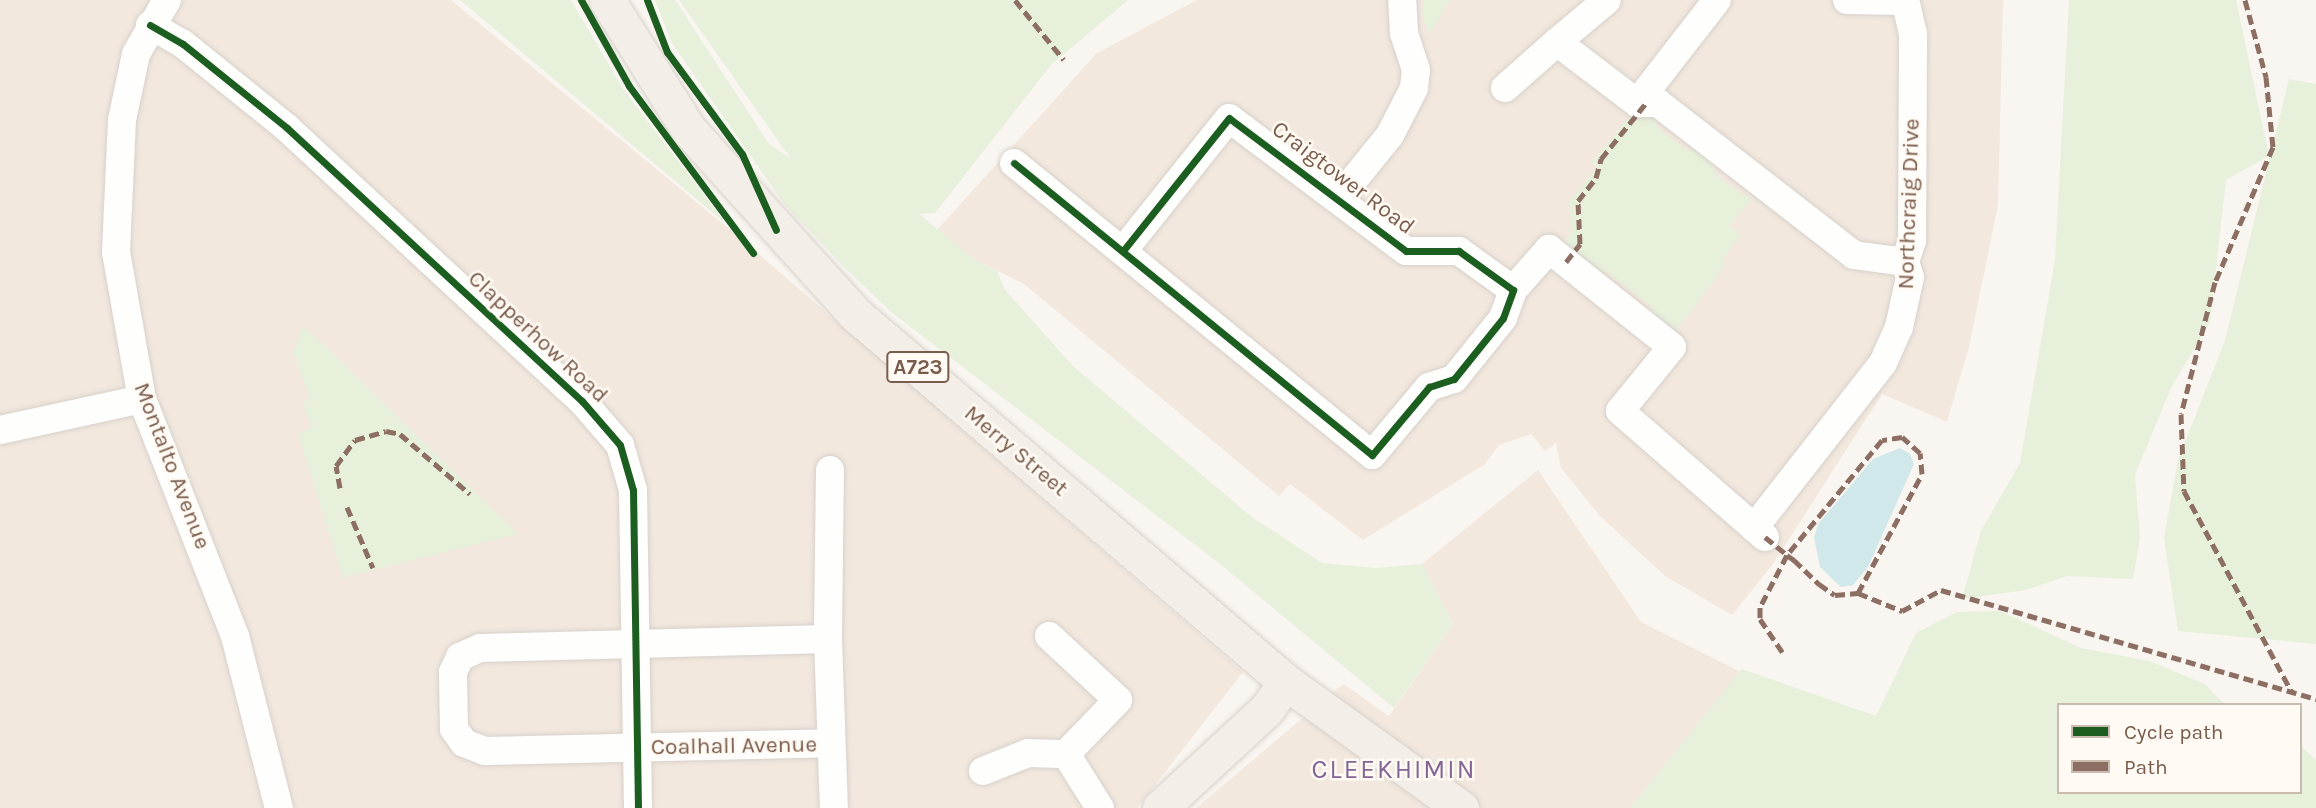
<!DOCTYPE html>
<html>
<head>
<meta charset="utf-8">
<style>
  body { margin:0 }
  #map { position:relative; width:2316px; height:808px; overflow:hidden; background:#f9f5f0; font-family:Karla,sans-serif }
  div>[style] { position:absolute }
  .residential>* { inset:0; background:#f2e8de }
  .green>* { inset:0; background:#e7f0db }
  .water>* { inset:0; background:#d0e8ea }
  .roads { filter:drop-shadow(0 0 2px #d7d1cb) drop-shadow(0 0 2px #d7d1cb) }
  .minor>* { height:28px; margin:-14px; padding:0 14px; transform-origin:14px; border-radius:14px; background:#fefefd }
  .major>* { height:35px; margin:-17.5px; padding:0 17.5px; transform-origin:17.5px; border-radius:17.5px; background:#f3eee8 }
  .quiet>* { height:5px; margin-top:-2.5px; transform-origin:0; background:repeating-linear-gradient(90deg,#8d6e63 0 10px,transparent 0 15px) }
  .cycleway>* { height:7px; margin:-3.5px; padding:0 3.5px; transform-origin:3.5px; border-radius:3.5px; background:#1b5e20 }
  span { translate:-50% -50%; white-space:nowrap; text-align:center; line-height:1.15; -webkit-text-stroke:5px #fffaf3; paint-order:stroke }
  .shield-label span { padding:2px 5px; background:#fffaf3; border:2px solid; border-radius:5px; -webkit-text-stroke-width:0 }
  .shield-label { font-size:21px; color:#7a5c4d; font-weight:700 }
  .street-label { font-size:23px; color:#7a5c4d }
  .quarter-label { font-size:26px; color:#846695; letter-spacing:2px }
  .legend { position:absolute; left:2057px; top:703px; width:245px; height:91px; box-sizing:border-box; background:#fffaf3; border:2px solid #cabbb1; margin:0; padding:9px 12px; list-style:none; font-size:21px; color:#7a5c4d }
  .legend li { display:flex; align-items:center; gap:14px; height:35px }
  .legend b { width:35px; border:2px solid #cabbb1 }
</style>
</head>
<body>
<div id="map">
  <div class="residential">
    <div style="clip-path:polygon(0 0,451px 0,740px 238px,1243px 672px,1137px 808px,0 808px)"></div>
    <div style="clip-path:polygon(1197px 0,2003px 0,1998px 205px,1969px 347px,1947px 422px,1882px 394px,1773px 564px,1732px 615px,1665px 576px,1600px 516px,1561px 468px,1556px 443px,1545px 451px,1531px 434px,1499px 445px,1485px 464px,1363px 540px,1290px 484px,1279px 496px,1024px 284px,975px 260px,937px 230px,1097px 53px)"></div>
    <div style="clip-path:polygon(1538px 470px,1641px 622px,1741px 672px,1630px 808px,1196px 808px,1343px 684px,1389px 716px,1453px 624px,1422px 564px)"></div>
  </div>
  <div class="green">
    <div style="clip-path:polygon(460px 0,571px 0,623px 89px,726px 224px)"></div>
    <div style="clip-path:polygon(655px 0,675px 0,769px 144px,791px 159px,679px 0,1128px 0,1051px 65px,935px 213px,919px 214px,975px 260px,997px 271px,1005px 290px,1074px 367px,1253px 518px,1322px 563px,1376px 568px,1422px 564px,1453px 624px,1394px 708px,1220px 564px,891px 312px,848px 271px,785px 205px,672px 43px)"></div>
    <div style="clip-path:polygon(1424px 0,1450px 0,1429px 34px,1422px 16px)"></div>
    <div style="clip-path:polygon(2069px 0,2236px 0,2269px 156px,2226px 180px,2210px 322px,2171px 388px,2135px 475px,2140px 538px,2133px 579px,2067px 576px,2026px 590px,1962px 599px,1981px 531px,2020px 463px,2055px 260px)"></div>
    <div style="clip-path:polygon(2289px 79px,2316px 84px,2316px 644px,2178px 631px,2164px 538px,2178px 460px,2225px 340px)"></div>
    <div style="clip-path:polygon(1633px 112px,1655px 114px,1657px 127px,1687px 151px,1699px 148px,1713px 159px,1714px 173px,1743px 196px,1753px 196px,1730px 226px,1741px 235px,1723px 259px,1723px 269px,1676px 331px,1668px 334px,1653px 321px,1651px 306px,1606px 272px,1592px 274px,1564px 251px,1571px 230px,1570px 201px,1597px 167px,1592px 162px)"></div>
    <div style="clip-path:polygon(303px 326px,327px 348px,518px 534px,343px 578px,298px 434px,312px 428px,302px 402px,310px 399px,293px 352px)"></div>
    <div style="clip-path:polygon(2000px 611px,2081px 648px,2149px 661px,2205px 684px,2225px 705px,2059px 705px,2059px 792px,2300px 792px,2300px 745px,2316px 760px,2316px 808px,1630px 808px,1742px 669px,1876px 716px,1916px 633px,1957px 612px)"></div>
  </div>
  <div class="water">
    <div style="clip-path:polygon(1900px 448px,1910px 454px,1914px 464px,1868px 567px,1853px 585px,1841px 587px,1820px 567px,1814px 537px,1819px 523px,1873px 459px)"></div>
  </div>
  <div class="roads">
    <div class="minor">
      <div style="left:167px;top:0;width:62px;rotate:119.9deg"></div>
      <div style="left:136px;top:54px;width:67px;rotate:102deg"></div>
      <div style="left:122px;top:120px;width:132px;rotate:92.6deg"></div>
      <div style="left:116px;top:252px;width:149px;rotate:80deg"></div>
      <div style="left:142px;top:399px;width:255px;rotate:68.6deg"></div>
      <div style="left:235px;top:636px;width:178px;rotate:75.7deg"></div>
      <div style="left:1717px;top:0;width:130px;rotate:127.8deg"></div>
      <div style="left:1637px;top:103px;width:21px"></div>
      <div style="left:1658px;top:103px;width:248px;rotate:37.8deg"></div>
      <div style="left:1854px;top:255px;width:51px;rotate:7.8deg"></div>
      <div style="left:1847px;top:0;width:58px;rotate:1deg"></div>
      <div style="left:150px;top:25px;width:38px;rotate:30deg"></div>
      <div style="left:183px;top:44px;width:134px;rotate:38.9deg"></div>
      <div style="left:287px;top:128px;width:402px;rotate:42.8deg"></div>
      <div style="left:582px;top:401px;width:58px;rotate:49.2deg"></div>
      <div style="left:620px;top:445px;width:47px;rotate:73.9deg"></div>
      <div style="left:633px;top:490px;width:318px;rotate:89.1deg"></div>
      <div style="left:1557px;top:42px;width:65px;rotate:-40deg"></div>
      <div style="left:1505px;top:88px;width:69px;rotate:-41.5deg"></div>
      <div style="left:1557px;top:42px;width:101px;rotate:37.3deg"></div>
      <div style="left:1014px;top:163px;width:462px;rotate:39.2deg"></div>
      <div style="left:1372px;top:455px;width:89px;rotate:-50deg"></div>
      <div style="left:1429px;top:387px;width:26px;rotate:-18deg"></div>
      <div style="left:1454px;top:379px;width:78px;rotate:-51.2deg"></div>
      <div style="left:1503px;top:318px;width:30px;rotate:-70deg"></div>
      <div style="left:1513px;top:290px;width:67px;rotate:-144.2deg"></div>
      <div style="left:1459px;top:251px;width:53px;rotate:180deg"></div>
      <div style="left:1406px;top:251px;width:221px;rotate:-143.1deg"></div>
      <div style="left:1229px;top:118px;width:170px;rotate:128.6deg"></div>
      <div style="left:1339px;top:198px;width:81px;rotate:-51deg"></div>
      <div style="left:1390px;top:135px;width:53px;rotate:-62.9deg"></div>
      <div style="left:1414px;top:88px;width:18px;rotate:-84deg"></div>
      <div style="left:1416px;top:70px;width:38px;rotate:-108deg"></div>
      <div style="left:1404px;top:34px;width:34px;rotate:-93deg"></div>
      <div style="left:1513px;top:290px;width:55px;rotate:-48.7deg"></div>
      <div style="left:1549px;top:249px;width:157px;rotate:38.5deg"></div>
      <div style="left:1672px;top:347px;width:82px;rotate:129.1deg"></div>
      <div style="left:1620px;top:411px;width:192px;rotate:41deg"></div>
      <div style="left:0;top:430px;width:145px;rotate:-12.3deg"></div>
      <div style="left:830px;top:470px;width:169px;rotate:90.7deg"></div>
      <div style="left:828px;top:639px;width:169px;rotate:88deg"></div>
      <div style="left:1754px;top:528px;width:209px;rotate:-52deg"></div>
      <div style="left:1883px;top:363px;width:39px;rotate:-66deg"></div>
      <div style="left:1899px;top:327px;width:51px;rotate:-77.6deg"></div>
      <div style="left:1910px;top:277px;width:16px;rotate:-108deg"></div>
      <div style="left:1905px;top:262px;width:22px;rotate:-72deg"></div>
      <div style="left:1912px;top:241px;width:207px;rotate:-89.7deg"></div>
      <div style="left:1913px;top:34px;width:35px;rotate:-103deg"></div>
      <div style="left:1049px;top:636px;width:94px;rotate:42.8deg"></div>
      <div style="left:1118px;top:700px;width:75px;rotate:133.9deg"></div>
      <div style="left:1066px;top:754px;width:64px;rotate:57.8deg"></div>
      <div style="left:828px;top:639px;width:348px;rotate:178.5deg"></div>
      <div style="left:480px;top:648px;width:22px;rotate:156deg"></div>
      <div style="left:460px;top:657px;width:17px;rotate:115deg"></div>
      <div style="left:453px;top:672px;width:57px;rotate:89deg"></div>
      <div style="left:454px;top:729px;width:17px;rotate:54deg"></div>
      <div style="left:464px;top:743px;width:22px;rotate:21deg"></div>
      <div style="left:485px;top:751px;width:346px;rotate:-1.3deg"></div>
      <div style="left:983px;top:771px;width:48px;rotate:-21.8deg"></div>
      <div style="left:1028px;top:753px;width:38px;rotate:2deg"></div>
    </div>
    <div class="major">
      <div style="left:607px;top:0;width:154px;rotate:57.8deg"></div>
      <div style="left:689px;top:130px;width:248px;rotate:47.9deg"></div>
      <div style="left:855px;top:314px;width:567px;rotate:40.49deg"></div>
      <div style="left:1286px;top:682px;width:216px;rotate:35.8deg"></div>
      <div style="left:1160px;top:808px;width:146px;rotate:-42.8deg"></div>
      <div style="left:1267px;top:709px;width:33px;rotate:-55deg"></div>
    </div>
  </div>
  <div class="quiet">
    <div style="left:1015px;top:0;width:77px;rotate:50.8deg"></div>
    <div style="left:2245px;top:0;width:80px;rotate:74.7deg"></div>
    <div style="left:2266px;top:77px;width:70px;rotate:84.3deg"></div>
    <div style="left:2273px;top:147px;width:147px;rotate:113.2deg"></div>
    <div style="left:2215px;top:282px;width:136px;rotate:104.4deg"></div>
    <div style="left:2181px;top:414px;width:77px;rotate:87.8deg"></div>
    <div style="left:2184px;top:491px;width:228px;rotate:61.8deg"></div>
    <div style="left:1566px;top:262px;width:23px;rotate:-52deg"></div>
    <div style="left:1580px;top:244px;width:43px;rotate:-92.7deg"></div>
    <div style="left:1578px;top:201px;width:29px;rotate:-52deg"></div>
    <div style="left:1596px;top:178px;width:20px;rotate:-75deg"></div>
    <div style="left:1601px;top:159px;width:72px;rotate:-51.2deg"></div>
    <div style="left:340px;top:488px;width:22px;rotate:-100deg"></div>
    <div style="left:336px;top:466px;width:32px;rotate:-54deg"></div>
    <div style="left:355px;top:440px;width:32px;rotate:-16deg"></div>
    <div style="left:386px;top:431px;width:14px;rotate:12deg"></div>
    <div style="left:400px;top:434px;width:92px;rotate:40.6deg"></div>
    <div style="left:347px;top:507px;width:66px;rotate:66.9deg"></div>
    <div style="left:1765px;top:537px;width:28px;rotate:39deg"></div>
    <div style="left:1787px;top:555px;width:9px;rotate:36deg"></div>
    <div style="left:1794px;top:560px;width:35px;rotate:44deg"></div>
    <div style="left:1819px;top:584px;width:19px;rotate:35deg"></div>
    <div style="left:1835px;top:595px;width:23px;rotate:-5deg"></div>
    <div style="left:1858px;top:593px;width:135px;rotate:-61.7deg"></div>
    <div style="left:1922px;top:474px;width:21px;rotate:-95deg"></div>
    <div style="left:1920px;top:453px;width:24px;rotate:-138deg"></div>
    <div style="left:1902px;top:437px;width:20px;rotate:171deg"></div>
    <div style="left:1882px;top:440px;width:149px;rotate:129.6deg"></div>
    <div style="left:1787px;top:555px;width:59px;rotate:117.4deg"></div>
    <div style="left:1760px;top:607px;width:12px;rotate:90deg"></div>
    <div style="left:1760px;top:619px;width:40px;rotate:56deg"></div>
    <div style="left:1858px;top:593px;width:48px;rotate:22.2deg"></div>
    <div style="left:1902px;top:611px;width:44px;rotate:-28.3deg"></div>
    <div style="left:1941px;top:590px;width:391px;rotate:16.2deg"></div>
  </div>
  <div class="cycleway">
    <div style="left:581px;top:0;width:98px;rotate:60.8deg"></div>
    <div style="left:629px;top:86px;width:208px;rotate:53.4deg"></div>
    <div style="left:647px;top:0;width:56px;rotate:69deg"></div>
    <div style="left:667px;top:52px;width:127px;rotate:53.7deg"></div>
    <div style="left:742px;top:154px;width:83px;rotate:65.9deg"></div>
    <div style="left:150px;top:25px;width:38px;rotate:30deg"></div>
    <div style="left:183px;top:44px;width:134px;rotate:38.9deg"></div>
    <div style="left:287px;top:128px;width:402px;rotate:42.8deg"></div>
    <div style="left:582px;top:401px;width:58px;rotate:49.2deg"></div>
    <div style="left:620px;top:445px;width:47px;rotate:73.9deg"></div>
    <div style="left:633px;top:490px;width:318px;rotate:89.1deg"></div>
    <div style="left:1014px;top:163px;width:462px;rotate:39.2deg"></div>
    <div style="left:1372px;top:455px;width:89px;rotate:-50deg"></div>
    <div style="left:1429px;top:387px;width:26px;rotate:-18deg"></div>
    <div style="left:1454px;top:379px;width:78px;rotate:-51.2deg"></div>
    <div style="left:1503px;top:318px;width:30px;rotate:-70deg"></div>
    <div style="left:1513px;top:290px;width:67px;rotate:-144.2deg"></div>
    <div style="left:1459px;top:251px;width:53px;rotate:180deg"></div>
    <div style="left:1406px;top:251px;width:221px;rotate:-143.1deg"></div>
    <div style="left:1229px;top:118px;width:170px;rotate:128.6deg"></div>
  </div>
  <div class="shield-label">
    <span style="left:918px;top:367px">A723</span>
  </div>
  <div class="street-label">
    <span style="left:1343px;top:178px;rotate:37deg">Craigtower Road</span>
    <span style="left:1909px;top:204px;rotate:-88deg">Northcraig Drive</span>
    <span style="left:538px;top:337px;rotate:43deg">Clapperhow Road</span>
    <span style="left:1016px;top:451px;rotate:40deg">Merry Street</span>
    <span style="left:172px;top:466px;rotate:69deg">Montalto Avenue</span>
    <span style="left:734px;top:746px;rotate:-1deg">Coalhall Avenue</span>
  </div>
  <div class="quarter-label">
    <span style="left:1394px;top:770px">CLEEKHIMIN</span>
  </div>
  <ul class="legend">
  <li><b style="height:9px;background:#1b5e20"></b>Cycle path</li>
  <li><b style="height:9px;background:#8d6e63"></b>Path</li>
  </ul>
</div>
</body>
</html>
